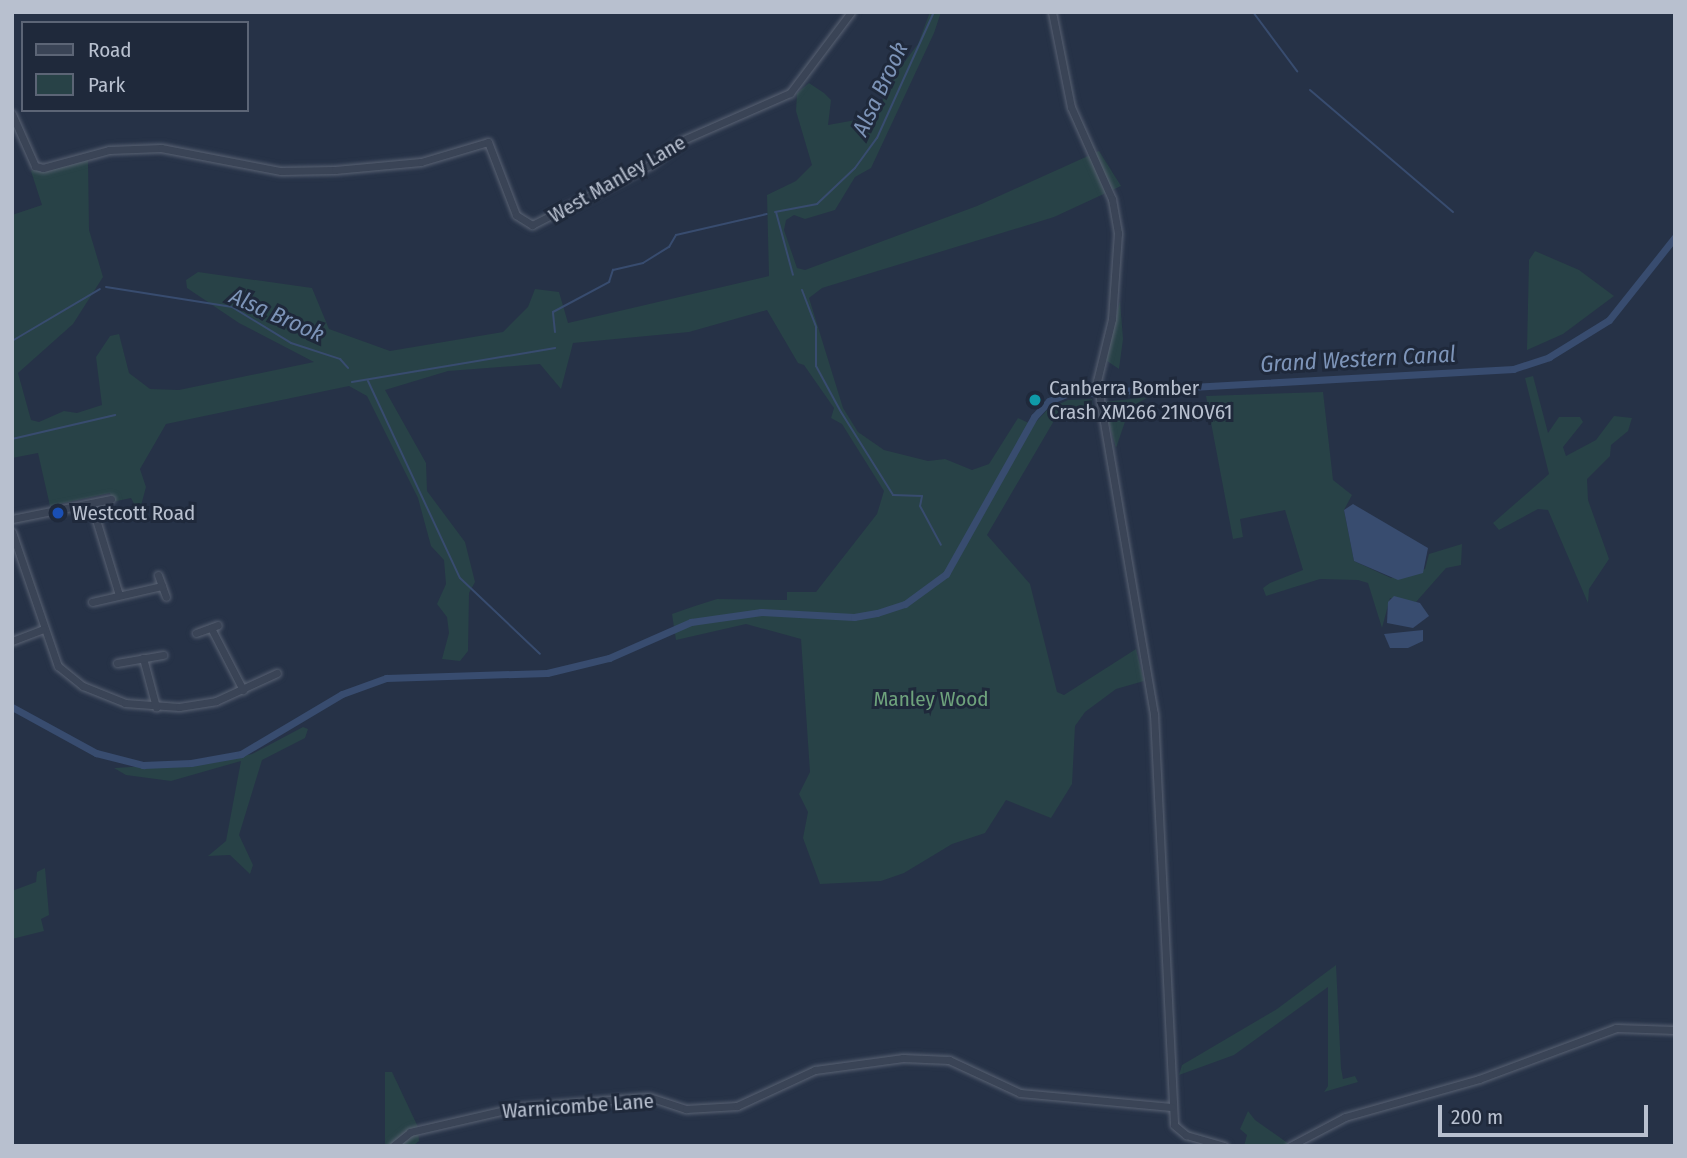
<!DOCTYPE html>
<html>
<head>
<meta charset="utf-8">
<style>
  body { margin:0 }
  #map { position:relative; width:1687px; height:1158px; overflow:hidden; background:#263247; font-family:"Fira Sans Condensed",sans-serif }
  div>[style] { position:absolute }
  .green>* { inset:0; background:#284247 }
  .water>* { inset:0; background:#384c6f }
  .stream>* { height:2px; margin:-1px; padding:0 1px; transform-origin:1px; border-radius:1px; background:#384c6f }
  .canal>* { height:7px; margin:-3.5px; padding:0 3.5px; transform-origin:3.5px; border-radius:3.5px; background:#384c6f }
  .roads { filter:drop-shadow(0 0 2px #596273) drop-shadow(0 0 2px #596273) }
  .minor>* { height:7px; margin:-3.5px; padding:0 3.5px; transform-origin:3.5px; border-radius:3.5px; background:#3a4456 }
  .dots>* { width:19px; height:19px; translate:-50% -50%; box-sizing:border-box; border:4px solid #1f293b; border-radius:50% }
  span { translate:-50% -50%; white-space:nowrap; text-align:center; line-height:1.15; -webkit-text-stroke:6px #1f293b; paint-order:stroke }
  .street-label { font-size:21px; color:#b8c0cf }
  .poi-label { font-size:21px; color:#b8c0cf }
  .left { translate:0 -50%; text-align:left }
  .park-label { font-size:21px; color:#6ea27c }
  .water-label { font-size:23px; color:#7d94b8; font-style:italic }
  .frame { position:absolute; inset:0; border:14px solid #b8c0cf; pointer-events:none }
  .legend { position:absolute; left:21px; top:21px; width:228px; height:91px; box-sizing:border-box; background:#1f293b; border:2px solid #5c6576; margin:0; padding:9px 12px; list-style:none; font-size:21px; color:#b8c0cf }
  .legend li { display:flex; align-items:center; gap:14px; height:35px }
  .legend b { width:35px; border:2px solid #5c6576 }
  .scale { position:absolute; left:1438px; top:1105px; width:210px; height:32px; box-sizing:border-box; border:4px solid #b8c0cf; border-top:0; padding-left:9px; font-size:21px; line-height:24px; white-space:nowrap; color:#b8c0cf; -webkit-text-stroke:5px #1f293b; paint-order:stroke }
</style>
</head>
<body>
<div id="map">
  <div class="green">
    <div style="clip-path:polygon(930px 12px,941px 12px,934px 33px,871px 168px,855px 177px,835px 210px,805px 219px,794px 215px,786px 220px,784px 230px,797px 268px,805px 270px,977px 206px,1099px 151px,1121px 186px,1054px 217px,822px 288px,809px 298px,843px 408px,858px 432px,884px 450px,928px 461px,945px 459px,972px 470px,989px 464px,1018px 418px,1033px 425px,1048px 409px,1068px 400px,1092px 399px,1093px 409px,1055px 419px,987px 535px,1030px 584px,1057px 692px,1064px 695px,1136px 649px,1144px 681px,1116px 689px,1085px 712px,1075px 726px,1072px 784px,1051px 818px,1006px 800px,985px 833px,952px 844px,904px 873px,881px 881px,820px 884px,803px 838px,808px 812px,799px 794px,810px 772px,801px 639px,746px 624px,676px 640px,672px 614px,695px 606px,717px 599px,787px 600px,787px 592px,816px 592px,877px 514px,884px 491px,842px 424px,831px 418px,834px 408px,804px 365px,798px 363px,767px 310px,689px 332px,573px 343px,561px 389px,540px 364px,448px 371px,385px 390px,426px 463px,427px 491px,465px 542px,475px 582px,469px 593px,468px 651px,460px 661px,442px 659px,449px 633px,447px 617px,437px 604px,446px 584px,444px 560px,431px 546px,418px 498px,367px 396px,349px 386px,166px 424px,140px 469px,146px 487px,139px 513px,131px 498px,112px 502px,110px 493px,50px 506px,38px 453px,12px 458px,12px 215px,42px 205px,31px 171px,35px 169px,51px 170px,88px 159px,89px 230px,103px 277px,73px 324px,18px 373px,31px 420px,39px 422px,64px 411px,77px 413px,102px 405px,96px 357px,110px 336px,119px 334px,129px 373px,150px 389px,179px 390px,314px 362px,239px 323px,187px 288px,186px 280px,198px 272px,312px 288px,329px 329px,390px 351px,503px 332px,528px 307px,535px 289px,559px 292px,568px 323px,769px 276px,767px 195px,796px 181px,812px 165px,796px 111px,797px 93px,809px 83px,824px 93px,831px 100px,828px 125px,878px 116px,888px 84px,918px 44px)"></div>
    <div style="clip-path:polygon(1535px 251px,1579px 270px,1614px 296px,1563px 334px,1527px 350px,1529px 260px)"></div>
    <div style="clip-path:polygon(1120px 301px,1123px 339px,1119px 369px,1104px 359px)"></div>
    <div style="clip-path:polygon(1533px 376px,1548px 433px,1559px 417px,1580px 417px,1583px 422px,1563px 447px,1566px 456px,1596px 440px,1614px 416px,1632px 418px,1628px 431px,1611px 445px,1610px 456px,1587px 479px,1588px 500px,1609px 559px,1589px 589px,1588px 603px,1548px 510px,1538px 509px,1499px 530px,1493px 523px,1549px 474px,1525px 378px)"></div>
    <div style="clip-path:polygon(1323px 392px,1333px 480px,1352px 495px,1344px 510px,1354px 561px,1391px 578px,1425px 569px,1429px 554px,1462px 544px,1461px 565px,1446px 568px,1416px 602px,1390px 598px,1382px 628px,1368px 583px,1358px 580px,1320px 579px,1266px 596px,1263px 588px,1270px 583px,1303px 570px,1285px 510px,1240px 519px,1243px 537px,1233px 539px,1206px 396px)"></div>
    <div style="clip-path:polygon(1149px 397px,1130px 407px,1116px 448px,1103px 402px)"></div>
    <div style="clip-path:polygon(303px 727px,308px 729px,305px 738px,262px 760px,239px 835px,253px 865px,250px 874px,230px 855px,208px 856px,226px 841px,241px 761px,171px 781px,126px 775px,114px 768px,216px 762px,252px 754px)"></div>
    <div style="clip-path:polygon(45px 868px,49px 915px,41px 919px,44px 931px,12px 939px,12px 891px,36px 882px,37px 872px)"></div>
    <div style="clip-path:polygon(1336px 965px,1341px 1068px,1343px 1079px,1355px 1076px,1358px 1082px,1324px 1092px,1328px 1086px,1328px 987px,1234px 1055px,1179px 1075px,1182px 1065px,1277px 1009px)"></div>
    <div style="clip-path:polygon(385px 1072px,392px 1072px,418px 1127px,419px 1141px,413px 1146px,385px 1146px)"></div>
    <div style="clip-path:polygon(1248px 1111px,1255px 1120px,1289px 1144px,1244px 1146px,1247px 1135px,1240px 1129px)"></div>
  </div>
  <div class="water">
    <div style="clip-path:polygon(1353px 504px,1428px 548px,1423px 573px,1398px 580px,1354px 561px,1344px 510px)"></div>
    <div style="clip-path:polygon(1394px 596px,1420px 603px,1429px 616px,1413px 628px,1387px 623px,1388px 602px)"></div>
    <div style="clip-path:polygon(1423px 630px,1423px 641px,1408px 648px,1390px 648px,1384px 634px)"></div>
  </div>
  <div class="stream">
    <div style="left:1253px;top:12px;width:74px;rotate:53.3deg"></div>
    <div style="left:1310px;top:90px;width:188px;rotate:40.5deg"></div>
    <div style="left:775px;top:212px;width:43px;rotate:-10.8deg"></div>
    <div style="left:817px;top:204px;width:52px;rotate:-43.5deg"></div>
    <div style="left:855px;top:168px;width:37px;rotate:-54deg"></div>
    <div style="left:877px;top:138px;width:138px;rotate:-65.7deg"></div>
    <div style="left:776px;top:212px;width:65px;rotate:74.9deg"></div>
    <div style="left:106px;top:287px;width:128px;rotate:9deg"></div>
    <div style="left:232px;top:307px;width:69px;rotate:31.4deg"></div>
    <div style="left:291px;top:343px;width:52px;rotate:18.1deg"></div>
    <div style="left:340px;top:359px;width:12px;rotate:48deg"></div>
    <div style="left:802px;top:290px;width:40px;rotate:69deg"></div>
    <div style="left:816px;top:327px;width:39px;rotate:90deg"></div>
    <div style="left:816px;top:366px;width:52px;rotate:61.5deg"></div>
    <div style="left:841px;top:412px;width:98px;rotate:57.9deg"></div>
    <div style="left:893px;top:495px;width:29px;rotate:2deg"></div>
    <div style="left:922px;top:496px;width:10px;rotate:101deg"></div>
    <div style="left:920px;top:506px;width:44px;rotate:61.7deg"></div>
    <div style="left:555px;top:332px;width:20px;rotate:-96deg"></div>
    <div style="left:553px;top:312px;width:64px;rotate:-28.2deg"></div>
    <div style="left:609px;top:282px;width:13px;rotate:-72deg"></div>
    <div style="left:613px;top:270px;width:31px;rotate:-13deg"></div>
    <div style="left:643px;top:263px;width:31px;rotate:-32deg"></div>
    <div style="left:669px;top:247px;width:14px;rotate:-60deg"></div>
    <div style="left:676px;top:235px;width:93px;rotate:-13deg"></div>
    <div style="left:12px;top:341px;width:102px;rotate:-30.6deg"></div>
    <div style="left:368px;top:381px;width:217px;rotate:65deg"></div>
    <div style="left:460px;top:578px;width:110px;rotate:43.5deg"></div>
    <div style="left:352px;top:382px;width:206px;rotate:-9.5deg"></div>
    <div style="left:12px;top:439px;width:106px;rotate:-13.1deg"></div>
  </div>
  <div class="canal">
    <div style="left:12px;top:707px;width:96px;rotate:28.7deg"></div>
    <div style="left:96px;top:753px;width:49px;rotate:14.3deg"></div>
    <div style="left:143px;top:765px;width:48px;rotate:-2.4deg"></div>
    <div style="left:191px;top:763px;width:51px;rotate:-10.2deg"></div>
    <div style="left:241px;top:754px;width:117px;rotate:-30.7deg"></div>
    <div style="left:342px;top:694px;width:47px;rotate:-20deg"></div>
    <div style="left:386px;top:678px;width:161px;rotate:-1.8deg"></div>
    <div style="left:547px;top:673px;width:64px;rotate:-13.6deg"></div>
    <div style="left:609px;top:658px;width:90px;rotate:-23.7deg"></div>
    <div style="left:691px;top:622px;width:71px;rotate:-8.1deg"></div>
    <div style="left:761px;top:612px;width:93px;rotate:3.1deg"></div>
    <div style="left:854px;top:617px;width:23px;rotate:-10deg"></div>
    <div style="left:877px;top:613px;width:29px;rotate:-18deg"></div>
    <div style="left:905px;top:604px;width:51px;rotate:-36.2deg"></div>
    <div style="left:946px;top:574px;width:180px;rotate:-60.7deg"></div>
    <div style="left:1034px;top:417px;width:22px;rotate:-47deg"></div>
    <div style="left:1049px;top:401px;width:18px;rotate:-22deg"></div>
    <div style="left:1066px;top:394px;width:448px;rotate:-3.2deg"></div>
    <div style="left:1513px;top:369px;width:38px;rotate:-18deg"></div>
    <div style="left:1549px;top:357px;width:70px;rotate:-31.7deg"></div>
    <div style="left:1609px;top:320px;width:106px;rotate:-51.5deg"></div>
  </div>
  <div class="roads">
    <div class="minor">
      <div style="left:1052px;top:12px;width:97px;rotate:78.7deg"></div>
      <div style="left:1071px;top:107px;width:101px;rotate:66deg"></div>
      <div style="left:1112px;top:199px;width:35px;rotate:80deg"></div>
      <div style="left:1118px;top:233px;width:86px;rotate:94deg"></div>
      <div style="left:1112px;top:319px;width:64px;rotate:103.6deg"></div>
      <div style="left:1097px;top:381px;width:338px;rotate:80.3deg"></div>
      <div style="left:1154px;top:714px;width:411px;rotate:87.2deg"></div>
      <div style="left:1174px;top:1125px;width:16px;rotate:40deg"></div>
      <div style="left:1186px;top:1135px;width:40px;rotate:16deg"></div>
      <div style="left:12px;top:114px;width:57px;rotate:66.1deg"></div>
      <div style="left:35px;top:166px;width:8px;rotate:14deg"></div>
      <div style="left:43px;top:168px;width:68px;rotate:-15.3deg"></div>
      <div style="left:109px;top:150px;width:52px;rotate:-2.2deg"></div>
      <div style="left:161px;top:148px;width:122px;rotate:10.9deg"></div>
      <div style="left:281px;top:171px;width:54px;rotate:-1.1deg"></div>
      <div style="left:335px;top:170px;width:86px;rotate:-5.3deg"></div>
      <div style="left:421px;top:162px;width:70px;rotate:-16.6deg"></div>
      <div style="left:488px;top:142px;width:78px;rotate:69deg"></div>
      <div style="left:516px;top:215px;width:19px;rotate:32deg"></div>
      <div style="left:532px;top:225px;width:132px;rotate:-27deg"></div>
      <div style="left:650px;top:165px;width:41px;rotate:-37.1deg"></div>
      <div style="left:683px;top:140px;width:117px;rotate:-23.7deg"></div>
      <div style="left:790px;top:93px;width:101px;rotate:-53deg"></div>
      <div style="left:91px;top:503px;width:96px;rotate:73.1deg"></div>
      <div style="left:12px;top:519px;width:101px;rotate:-11.4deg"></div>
      <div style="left:12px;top:532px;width:142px;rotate:71.1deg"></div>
      <div style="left:58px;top:666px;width:32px;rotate:39deg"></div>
      <div style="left:83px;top:686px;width:45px;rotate:22deg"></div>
      <div style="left:125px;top:703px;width:54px;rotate:4.2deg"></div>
      <div style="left:179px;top:707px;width:37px;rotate:-9deg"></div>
      <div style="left:216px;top:701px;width:67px;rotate:-24.7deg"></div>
      <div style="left:158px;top:575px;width:23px;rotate:70deg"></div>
      <div style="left:92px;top:602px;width:72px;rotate:-12.9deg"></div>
      <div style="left:211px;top:628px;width:70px;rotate:62.7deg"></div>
      <div style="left:196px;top:633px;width:23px;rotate:-20deg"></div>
      <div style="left:12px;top:641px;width:33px;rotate:-21deg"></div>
      <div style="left:143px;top:658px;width:51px;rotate:75.1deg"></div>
      <div style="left:117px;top:663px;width:47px;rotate:-9.9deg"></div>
      <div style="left:393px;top:1146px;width:22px;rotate:-39deg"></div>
      <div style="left:410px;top:1132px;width:111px;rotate:-13deg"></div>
      <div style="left:518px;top:1107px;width:131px;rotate:-4.4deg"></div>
      <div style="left:649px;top:1097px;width:39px;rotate:18deg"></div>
      <div style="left:686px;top:1109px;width:51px;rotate:-3.4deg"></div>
      <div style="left:737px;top:1106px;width:86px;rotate:-24.8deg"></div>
      <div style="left:815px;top:1070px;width:89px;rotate:-7.8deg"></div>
      <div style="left:903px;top:1058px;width:46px;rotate:2.5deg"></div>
      <div style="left:949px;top:1060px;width:78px;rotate:24.9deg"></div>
      <div style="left:1020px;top:1093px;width:152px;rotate:5.3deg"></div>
      <div style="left:1290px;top:1146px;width:62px;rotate:-27.8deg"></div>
      <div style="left:1345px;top:1117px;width:139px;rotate:-15.8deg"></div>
      <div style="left:1479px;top:1079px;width:146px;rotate:-20.4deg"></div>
      <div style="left:1616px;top:1028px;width:59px;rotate:1.9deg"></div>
    </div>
  </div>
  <div class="dots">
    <div style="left:1035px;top:400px;background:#0f9aa8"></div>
    <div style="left:58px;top:513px;background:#1a4fb4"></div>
  </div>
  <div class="street-label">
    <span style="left:617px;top:179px;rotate:-30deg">West Manley Lane</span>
    <span style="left:578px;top:1106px;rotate:-4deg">Warnicombe Lane</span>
  </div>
  <div class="poi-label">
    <span class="left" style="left:1049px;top:400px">Canberra Bomber<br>Crash XM266 21NOV61</span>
    <span class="left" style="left:72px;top:513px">Westcott Road</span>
  </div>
  <div class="park-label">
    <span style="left:931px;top:699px">Manley Wood</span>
  </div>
  <div class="water-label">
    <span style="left:880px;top:89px;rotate:-65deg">Alsa Brook</span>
    <span style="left:277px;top:315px;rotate:24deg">Alsa Brook</span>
    <span style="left:1358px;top:359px;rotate:-3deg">Grand Western Canal</span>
  </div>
  <div class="frame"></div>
  <ul class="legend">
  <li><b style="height:9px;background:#3a4456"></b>Road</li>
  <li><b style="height:19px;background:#284247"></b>Park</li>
  </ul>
  <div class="scale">200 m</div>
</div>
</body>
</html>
